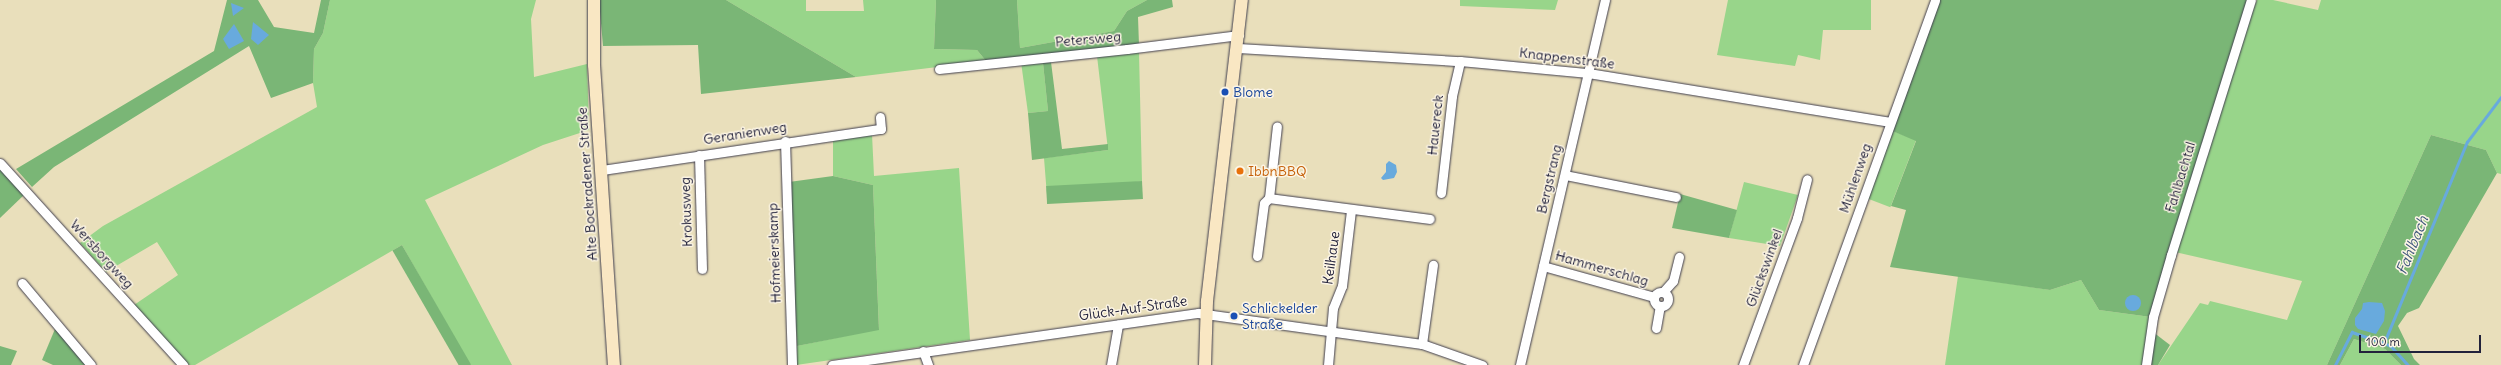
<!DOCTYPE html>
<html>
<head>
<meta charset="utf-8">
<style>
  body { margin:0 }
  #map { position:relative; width:2501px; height:365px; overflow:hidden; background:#e9dfbb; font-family:Delius,sans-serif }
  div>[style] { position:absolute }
  .green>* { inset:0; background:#98d58a; transform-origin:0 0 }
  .forest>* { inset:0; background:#7ab676; transform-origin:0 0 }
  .water>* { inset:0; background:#68aadd }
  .round { border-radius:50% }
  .stream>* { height:2.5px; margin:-1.25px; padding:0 1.25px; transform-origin:1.25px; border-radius:1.25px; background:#68aadd }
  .roads { filter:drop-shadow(0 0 1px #403e4e) drop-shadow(0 0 1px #403e4e) }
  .street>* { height:9px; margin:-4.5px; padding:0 4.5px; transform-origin:4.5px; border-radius:4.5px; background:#fff }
  .street>.ring { margin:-4.5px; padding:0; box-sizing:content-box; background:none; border:9px solid #fff; border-radius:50% }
  .secondary>* { height:12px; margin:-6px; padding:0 6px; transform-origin:6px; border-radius:6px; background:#f9e7c3 }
  .dots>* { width:11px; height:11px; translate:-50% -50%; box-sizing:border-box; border:2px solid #fcf5e5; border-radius:50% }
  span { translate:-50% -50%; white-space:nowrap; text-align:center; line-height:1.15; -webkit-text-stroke:3px #fcf5e5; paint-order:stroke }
  .street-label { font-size:14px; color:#22223b }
  .transit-label { font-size:14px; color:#164399 }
  .left { translate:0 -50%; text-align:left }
  .food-label { font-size:14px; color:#c56008 }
  .water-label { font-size:15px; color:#3e587c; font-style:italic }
  .scale { position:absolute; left:2359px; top:335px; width:122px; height:18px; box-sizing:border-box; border:2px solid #22223b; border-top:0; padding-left:5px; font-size:12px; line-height:14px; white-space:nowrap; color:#22223b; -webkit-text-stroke:3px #fcf5e5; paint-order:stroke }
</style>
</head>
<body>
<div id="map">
  <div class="green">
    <div style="clip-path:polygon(330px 0,536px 0,531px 19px,534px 77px,587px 64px,589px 130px,543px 145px,425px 200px,512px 365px,470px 365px,402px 245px,195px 365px,189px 365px,134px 305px,178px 275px,157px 242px,106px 272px,80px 243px,103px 226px,317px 107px,313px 83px,314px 49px,323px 33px)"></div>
    <div style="clip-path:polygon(726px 0,806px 0,806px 11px,864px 11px,863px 0,936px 0,934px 49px,977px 50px,986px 61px,856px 77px)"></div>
    <div style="clip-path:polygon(1017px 0,1147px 0,1127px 11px,1114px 31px,1020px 48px)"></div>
    <div style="clip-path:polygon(1460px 0,1558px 0,1555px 10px,1460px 6px)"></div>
    <div style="clip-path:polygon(1728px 0,1871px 0,1871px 30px,1823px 30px,1820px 60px,1798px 55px,1795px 66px,1717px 55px)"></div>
    <div style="clip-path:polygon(2257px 0,2273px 0,2318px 10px,2321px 0,2501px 0,2501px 174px,2497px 173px,2486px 150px,2431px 135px,2327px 365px,2158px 365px,2200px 303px,2208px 305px,2210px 301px,2287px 320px,2302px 281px,2175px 252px,2246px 29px)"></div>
    <div style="clip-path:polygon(1139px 52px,1142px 181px,1047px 196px,1044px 158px,1108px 150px,1097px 56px)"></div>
    <div style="clip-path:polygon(1021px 62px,1043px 63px,1048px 111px,1028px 113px)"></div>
    <div style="left:1890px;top:130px;width:28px;height:72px;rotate:21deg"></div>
    <div style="clip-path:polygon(872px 134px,874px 176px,959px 168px,970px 340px,796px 365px,797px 346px,879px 329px,873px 185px,833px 176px,833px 139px)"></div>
    <div style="clip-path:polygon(1744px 182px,1798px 195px,1780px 246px,1729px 238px)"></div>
    <div style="clip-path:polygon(1958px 276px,2050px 290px,2081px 280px,2099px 310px,2151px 317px,2146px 365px,1945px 365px)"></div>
    <div style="clip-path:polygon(2354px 339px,2385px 349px,2401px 365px,2340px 365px)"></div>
  </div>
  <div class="forest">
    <div style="clip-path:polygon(227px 0,258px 0,274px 27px,314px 33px,321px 0,330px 0,323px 33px,314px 49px,313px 83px,271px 98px,249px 46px,54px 167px,32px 187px,16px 169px,214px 51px)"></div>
    <div style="clip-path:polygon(599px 0,726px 0,856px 77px,701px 94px,698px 45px,603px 46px)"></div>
    <div style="clip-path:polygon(936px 0,1017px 0,1020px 48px,1114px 31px,1127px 11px,1147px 0,1172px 0,1173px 7px,1138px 17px,1139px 45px,986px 61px,977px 50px,934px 49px)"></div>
    <div style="clip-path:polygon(1938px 0,2247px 0,2151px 317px,2099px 310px,2081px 280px,2050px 290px,1890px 267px,1906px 210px,1891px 206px,1916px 141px,1890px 130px)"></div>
    <div style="clip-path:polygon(1051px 62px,1062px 149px,1108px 144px,1108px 150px,1032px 160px,1028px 113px,1048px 111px,1043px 63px)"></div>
    <div style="clip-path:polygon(2431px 135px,2486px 150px,2497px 173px,2419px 308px,2407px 313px,2398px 326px,2414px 359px,2420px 365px,2401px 365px,2385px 349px,2354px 339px,2340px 365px,2327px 365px)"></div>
    <div style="clip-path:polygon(0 169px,25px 194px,0 218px)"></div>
    <div style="clip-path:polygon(833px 176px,873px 185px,879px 330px,797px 346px,789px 182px)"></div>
    <div style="left:1142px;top:181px;width:18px;height:96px;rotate:87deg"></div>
    <div style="clip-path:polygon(1680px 194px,1737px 210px,1729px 238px,1672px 228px)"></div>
    <div style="left:402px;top:245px;width:138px;height:11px;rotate:60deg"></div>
    <div style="clip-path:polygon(55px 329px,88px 365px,53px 365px,42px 360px)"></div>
    <div style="clip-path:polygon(2153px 332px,2170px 345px,2158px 365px,2150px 365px)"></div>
    <div style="clip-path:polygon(0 346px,17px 351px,11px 365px,0 365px)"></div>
  </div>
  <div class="water">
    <div style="clip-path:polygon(231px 3px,244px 8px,233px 16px)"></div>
    <div style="clip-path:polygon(253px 22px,269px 35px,258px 45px,251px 39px)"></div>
    <div style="clip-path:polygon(234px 24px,244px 41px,229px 49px,223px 39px)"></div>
    <div style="clip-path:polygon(1389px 161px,1396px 165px,1397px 172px,1394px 178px,1383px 180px,1381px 178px,1386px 172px,1386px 164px)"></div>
    <div class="round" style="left:2125px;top:295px;width:16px;height:16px"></div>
    <div style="clip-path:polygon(2369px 302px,2382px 303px,2385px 311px,2384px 321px,2376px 334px,2358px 329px,2355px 325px,2355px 318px,2362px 309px,2363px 303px)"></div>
  </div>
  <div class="stream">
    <div style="left:2384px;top:343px;width:8px;rotate:23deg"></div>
    <div style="left:2391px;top:346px;width:25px;rotate:48deg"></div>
    <div style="left:2335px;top:365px;width:37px;rotate:-63deg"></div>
    <div style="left:2352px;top:332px;width:34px;rotate:19deg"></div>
    <div style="left:2384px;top:343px;width:217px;rotate:-67.6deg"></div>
    <div style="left:2467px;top:142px;width:56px;rotate:-52.9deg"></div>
  </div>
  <div class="roads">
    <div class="street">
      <div style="left:1238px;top:48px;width:222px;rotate:3.4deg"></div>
      <div style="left:1460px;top:61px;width:129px;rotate:5.4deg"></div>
      <div style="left:1588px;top:73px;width:305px;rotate:9.2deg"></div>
      <div style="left:939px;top:69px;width:189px;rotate:-6.1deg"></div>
      <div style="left:1127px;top:49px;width:113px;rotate:-7.1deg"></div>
      <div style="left:785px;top:141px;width:224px;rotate:88.2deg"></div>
      <div style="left:699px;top:155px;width:114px;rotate:88.5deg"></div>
      <div style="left:0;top:163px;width:273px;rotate:47.8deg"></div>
      <div style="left:602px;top:170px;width:282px;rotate:-8.4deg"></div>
      <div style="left:881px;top:129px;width:12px;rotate:-95deg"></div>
      <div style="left:1565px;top:175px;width:113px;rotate:11.2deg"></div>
      <div style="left:1441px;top:193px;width:98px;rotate:-83.5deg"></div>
      <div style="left:1452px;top:96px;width:36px;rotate:-77deg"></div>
      <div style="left:1269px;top:198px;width:72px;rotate:-83.7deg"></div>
      <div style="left:1257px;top:256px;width:53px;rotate:-82.5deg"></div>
      <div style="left:1264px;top:203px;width:7px;rotate:-45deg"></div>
      <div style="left:1269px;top:198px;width:162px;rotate:7.4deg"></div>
      <div style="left:1543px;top:266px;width:115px;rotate:15.6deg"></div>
      <div style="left:22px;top:283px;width:107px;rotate:49.9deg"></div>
      <div class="ring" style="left:1654px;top:292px;width:5px;height:5px"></div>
      <div style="left:1663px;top:292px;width:15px;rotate:-48deg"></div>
      <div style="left:1673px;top:281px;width:25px;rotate:-76deg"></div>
      <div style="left:1656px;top:328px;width:22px;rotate:-80deg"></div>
      <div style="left:1422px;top:344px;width:80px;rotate:-82.1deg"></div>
      <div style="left:923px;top:351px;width:15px;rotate:70deg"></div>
      <div style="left:832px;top:365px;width:370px;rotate:-8.1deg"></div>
      <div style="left:1198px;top:313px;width:226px;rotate:7.9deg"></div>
      <div style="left:1422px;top:344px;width:64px;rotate:19.3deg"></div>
      <div style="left:1111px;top:365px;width:41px;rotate:-80.1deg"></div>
      <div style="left:1328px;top:365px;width:57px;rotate:-85deg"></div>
      <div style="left:1333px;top:308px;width:24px;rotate:-68deg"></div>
      <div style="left:1342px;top:286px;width:76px;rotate:-83.2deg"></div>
      <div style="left:1520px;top:365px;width:375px;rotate:-76.9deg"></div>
      <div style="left:1743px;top:365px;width:157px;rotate:-69.8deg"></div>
      <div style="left:1797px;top:218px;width:40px;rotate:-75.6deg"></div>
      <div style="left:1803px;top:365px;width:388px;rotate:-70.1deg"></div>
      <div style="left:2146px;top:365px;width:49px;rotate:-81.7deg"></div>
      <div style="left:2153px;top:317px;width:65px;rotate:-73.8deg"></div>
      <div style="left:2171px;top:255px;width:267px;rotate:-72.6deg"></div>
    </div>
    <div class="secondary">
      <div style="left:594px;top:0;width:65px;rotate:90deg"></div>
      <div style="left:594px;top:65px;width:301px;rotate:86.2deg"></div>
      <div style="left:1205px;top:365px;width:64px;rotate:-88.2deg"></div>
      <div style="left:1207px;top:301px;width:303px;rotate:-83.4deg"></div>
    </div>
  </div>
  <div class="dots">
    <div style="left:1225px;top:92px;background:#1a4fb4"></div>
    <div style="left:1240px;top:171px;background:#e8710a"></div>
    <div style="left:1234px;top:316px;background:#1a4fb4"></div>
  </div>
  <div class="street-label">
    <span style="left:1088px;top:39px;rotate:-5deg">Petersweg</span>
    <span style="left:1567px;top:58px;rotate:7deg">Knappenstraße</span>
    <span style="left:1435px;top:125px;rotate:-84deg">Hauereck</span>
    <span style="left:745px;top:133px;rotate:-9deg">Geranienweg</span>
    <span style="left:2180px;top:177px;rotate:-73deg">Fahlbachtal</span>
    <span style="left:1855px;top:178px;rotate:-71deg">Mühlenweg</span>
    <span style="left:1549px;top:179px;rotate:-77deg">Bergstrang</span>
    <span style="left:587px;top:184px;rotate:-94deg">Alte Bockradener Straße</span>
    <span style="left:686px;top:212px;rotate:-92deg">Krokusweg</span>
    <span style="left:774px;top:253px;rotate:-92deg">Hofmeierskamp</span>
    <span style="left:102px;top:254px;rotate:48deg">Wersborgweg</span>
    <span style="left:1331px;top:258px;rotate:-82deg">Keilhaue</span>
    <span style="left:1602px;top:268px;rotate:16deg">Hammerschlag</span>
    <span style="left:1764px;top:268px;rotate:-70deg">Glückswinkel</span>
    <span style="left:1133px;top:308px;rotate:-8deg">Glück-Auf-Straße</span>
  </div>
  <div class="transit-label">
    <span class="left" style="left:1233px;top:92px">Blome</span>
    <span class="left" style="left:1242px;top:316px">Schlickelder<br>Straße</span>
  </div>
  <div class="food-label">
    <span class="left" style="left:1248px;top:171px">IbbnBBQ</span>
  </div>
  <div class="water-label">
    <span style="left:2412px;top:245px;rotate:-68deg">Fahlbach</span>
  </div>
  <div class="scale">100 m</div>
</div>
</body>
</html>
